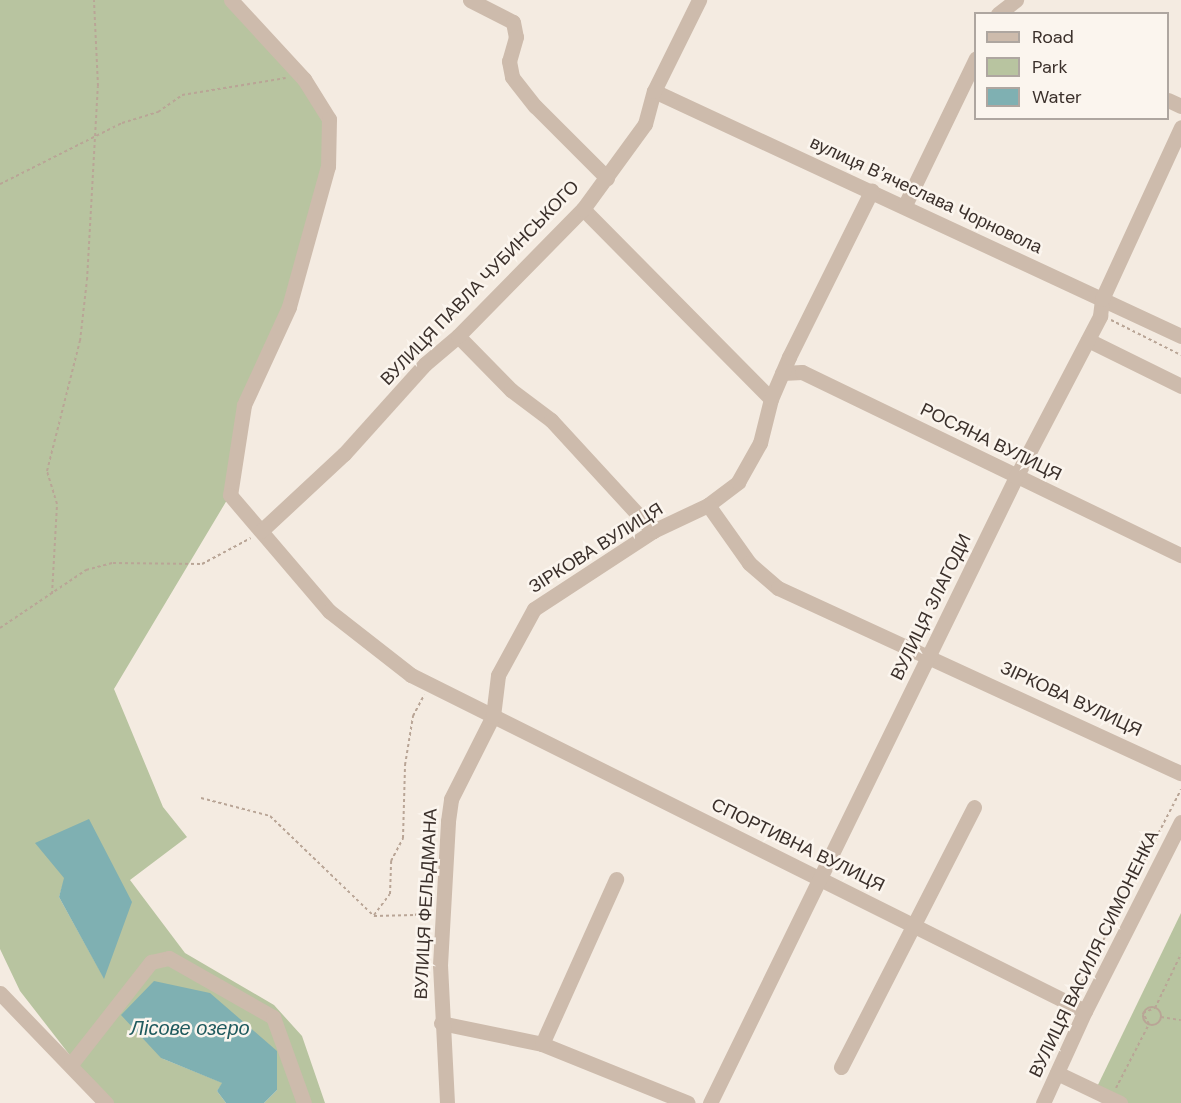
<!DOCTYPE html>
<html>
<head>
<meta charset="utf-8">
<style>
  body { margin:0 }
  #map { position:relative; width:1181px; height:1103px; overflow:hidden; background:#f4ebe1; font-family:"DM Sans",sans-serif }
  div>[style] { position:absolute }
  .green>* { inset:0; background:#b8c4a0 }
  .water>* { inset:0; background:#7fb0b2 }
  .path>* { height:2px; margin-top:-1px; transform-origin:0; background:repeating-linear-gradient(90deg,#b9a596 0 3px,transparent 0 6px) }
  .path>.ring { margin:-1px; padding:0; box-sizing:content-box; background:none; border:2px solid #b9a596; border-radius:50% }
  .minor>* { height:15px; margin:-7.5px; padding:0 7.5px; transform-origin:7.5px; border-radius:7.5px; background:#cdbbac }
  span { translate:-50% -50%; white-space:nowrap; text-align:center; line-height:1.15; -webkit-text-stroke:5px #fbf5ee; paint-order:stroke }
  .street-label { font-size:18px; color:#3b302b }
  .water-label { font-size:20px; color:#1f5a5e; font-style:italic }
  .legend { position:absolute; left:974px; top:12px; width:195px; height:108px; box-sizing:border-box; background:#fbf5ee; border:2px solid #aea6a0; margin:0; padding:8px 10px; list-style:none; font-size:18px; color:#3b302b }
  .legend li { display:flex; align-items:center; gap:12px; height:30px }
  .legend b { width:30px; border:2px solid #aea6a0 }
</style>
</head>
<body>
<div id="map">
  <div class="green">
    <div style="clip-path:polygon(evenodd,0 0,231px 0,329px 119px,328px 166px,289px 307px,244px 405px,230px 495px,114px 689px,163px 807px,187px 837px,130px 880px,185px 953px,274px 1005px,302px 1036px,325px 1103px,264px 1103px,277px 1090px,161px 1058px,223px 1083px,217px 1091px,226px 1103px,107px 1103px,20px 991px,0 949px,0 0,65px 878px,104px 978px,59px 897px,65px 878px)"></div>
    <div style="clip-path:polygon(1181px 913px,1181px 1103px,1122px 1103px,1095px 1091px)"></div>
  </div>
  <div class="water">
    <div style="clip-path:polygon(89px 819px,132px 902px,104px 979px,59px 897px,64px 878px,35px 843px)"></div>
    <div style="clip-path:polygon(154px 981px,210px 993px,277px 1051px,277px 1090px,264px 1103px,226px 1103px,217px 1091px,222px 1083px,161px 1058px,121px 1015px)"></div>
  </div>
  <div class="path">
    <div style="left:0;top:184px;width:136px;rotate:-26.6deg"></div>
    <div style="left:122px;top:123px;width:38px;rotate:-17deg"></div>
    <div style="left:158px;top:112px;width:29px;rotate:-35deg"></div>
    <div style="left:182px;top:95px;width:105px;rotate:-9.3deg"></div>
    <div style="left:1111px;top:320px;width:78px;rotate:26.6deg"></div>
    <div style="left:52px;top:594px;width:90px;rotate:-86.8deg"></div>
    <div style="left:57px;top:504px;width:34px;rotate:-107deg"></div>
    <div style="left:47px;top:471px;width:134px;rotate:-75.8deg"></div>
    <div style="left:80px;top:341px;width:61px;rotate:-83.5deg"></div>
    <div style="left:87px;top:280px;width:194px;rotate:-86.8deg"></div>
    <div style="left:98px;top:86px;width:86px;rotate:-92.7deg"></div>
    <div style="left:0;top:628px;width:104px;rotate:-34deg"></div>
    <div style="left:86px;top:570px;width:28px;rotate:-15deg"></div>
    <div style="left:113px;top:563px;width:89px;rotate:0.6deg"></div>
    <div style="left:202px;top:564px;width:55px;rotate:-28deg"></div>
    <div style="left:201px;top:798px;width:71px;rotate:14.6deg"></div>
    <div style="left:270px;top:816px;width:144px;rotate:43.9deg"></div>
    <div style="left:374px;top:916px;width:41px;rotate:-1.4deg"></div>
    <div style="left:415px;top:915px;width:17px;rotate:-25deg"></div>
    <div style="left:374px;top:915px;width:26px;rotate:-53deg"></div>
    <div style="left:390px;top:894px;width:33px;rotate:-88deg"></div>
    <div style="left:391px;top:861px;width:26px;rotate:-62deg"></div>
    <div style="left:403px;top:838px;width:73px;rotate:-88.4deg"></div>
    <div style="left:405px;top:765px;width:50px;rotate:-80.7deg"></div>
    <div style="left:413px;top:716px;width:24px;rotate:-62deg"></div>
    <div style="left:1076px;top:993px;width:229px;rotate:-62.7deg"></div>
    <div class="ring" style="left:1143px;top:1007px;width:16px;height:16px"></div>
    <div style="left:1161px;top:1017px;width:20px;rotate:9deg"></div>
    <div style="left:1116px;top:1088px;width:72px;rotate:-62.7deg"></div>
    <div style="left:1149px;top:1024px;width:13px;rotate:-119deg"></div>
    <div style="left:1143px;top:1013px;width:13px;rotate:-23deg"></div>
    <div style="left:1155px;top:1008px;width:60px;rotate:-64.3deg"></div>
  </div>
  <div class="minor">
    <div style="left:231px;top:0;width:108px;rotate:47.3deg"></div>
    <div style="left:304px;top:79px;width:47px;rotate:58deg"></div>
    <div style="left:329px;top:119px;width:47px;rotate:91.2deg"></div>
    <div style="left:328px;top:166px;width:146px;rotate:105.5deg"></div>
    <div style="left:289px;top:307px;width:108px;rotate:114.7deg"></div>
    <div style="left:244px;top:405px;width:91px;rotate:98.8deg"></div>
    <div style="left:230px;top:495px;width:153px;rotate:49.5deg"></div>
    <div style="left:329px;top:611px;width:104px;rotate:38deg"></div>
    <div style="left:411px;top:675px;width:753px;rotate:26.5deg"></div>
    <div style="left:470px;top:0;width:48px;rotate:27.1deg"></div>
    <div style="left:513px;top:22px;width:15px;rotate:79deg"></div>
    <div style="left:516px;top:37px;width:25px;rotate:106deg"></div>
    <div style="left:509px;top:61px;width:16px;rotate:79deg"></div>
    <div style="left:512px;top:77px;width:37px;rotate:52deg"></div>
    <div style="left:535px;top:106px;width:102px;rotate:45deg"></div>
    <div style="left:998px;top:14px;width:23px;rotate:-38deg"></div>
    <div style="left:654px;top:91px;width:581px;rotate:24.93deg"></div>
    <div style="left:1168px;top:100px;width:14px;rotate:25deg"></div>
    <div style="left:905px;top:205px;width:163px;rotate:-64.2deg"></div>
    <div style="left:583px;top:209px;width:267px;rotate:45.3deg"></div>
    <div style="left:458px;top:336px;width:76px;rotate:45.5deg"></div>
    <div style="left:511px;top:390px;width:50px;rotate:36.9deg"></div>
    <div style="left:551px;top:420px;width:151px;rotate:47.4deg"></div>
    <div style="left:1088px;top:340px;width:104px;rotate:26.3deg"></div>
    <div style="left:782px;top:373px;width:20px;rotate:-3deg"></div>
    <div style="left:802px;top:372px;width:421px;rotate:25.8deg"></div>
    <div style="left:708px;top:505px;width:38px;rotate:-37deg"></div>
    <div style="left:738px;top:482px;width:45px;rotate:-60.6deg"></div>
    <div style="left:760px;top:443px;width:45px;rotate:-76deg"></div>
    <div style="left:771px;top:399px;width:46px;rotate:-66.8deg"></div>
    <div style="left:789px;top:357px;width:186px;rotate:-63.6deg"></div>
    <div style="left:261px;top:531px;width:113px;rotate:-42.9deg"></div>
    <div style="left:344px;top:454px;width:121px;rotate:-48deg"></div>
    <div style="left:425px;top:364px;width:43px;rotate:-40.3deg"></div>
    <div style="left:458px;top:336px;width:178px;rotate:-45.5deg"></div>
    <div style="left:583px;top:209px;width:105px;rotate:-53.9deg"></div>
    <div style="left:645px;top:124px;width:34px;rotate:-75deg"></div>
    <div style="left:654px;top:91px;width:102px;rotate:-63.7deg"></div>
    <div style="left:0;top:993px;width:153px;rotate:46.1deg"></div>
    <div style="left:441px;top:1023px;width:103px;rotate:11.7deg"></div>
    <div style="left:542px;top:1044px;width:157px;rotate:22deg"></div>
    <div style="left:542px;top:1044px;width:181px;rotate:-65.8deg"></div>
    <div style="left:71px;top:1064px;width:130px;rotate:-51.9deg"></div>
    <div style="left:151px;top:962px;width:18px;rotate:-13deg"></div>
    <div style="left:169px;top:958px;width:120px;rotate:29.6deg"></div>
    <div style="left:273px;top:1017px;width:91px;rotate:70.2deg"></div>
    <div style="left:841px;top:1067px;width:292px;rotate:-62.9deg"></div>
    <div style="left:1057px;top:1073px;width:70px;rotate:25.5deg"></div>
    <div style="left:447px;top:1103px;width:138px;rotate:-92.9deg"></div>
    <div style="left:440px;top:965px;width:144px;rotate:-86.8deg"></div>
    <div style="left:448px;top:821px;width:22px;rotate:-82deg"></div>
    <div style="left:451px;top:799px;width:93px;rotate:-63.2deg"></div>
    <div style="left:493px;top:716px;width:41px;rotate:-83deg"></div>
    <div style="left:498px;top:675px;width:75px;rotate:-61.4deg"></div>
    <div style="left:534px;top:609px;width:142px;rotate:-33.2deg"></div>
    <div style="left:653px;top:531px;width:61px;rotate:-25.3deg"></div>
    <div style="left:708px;top:505px;width:71px;rotate:54.7deg"></div>
    <div style="left:749px;top:563px;width:38px;rotate:41deg"></div>
    <div style="left:778px;top:588px;width:443px;rotate:24.7deg"></div>
    <div style="left:710px;top:1103px;width:697px;rotate:-63.95deg"></div>
    <div style="left:1016px;top:477px;width:182px;rotate:-62.4deg"></div>
    <div style="left:1100px;top:316px;width:17px;rotate:-83deg"></div>
    <div style="left:1102px;top:299px;width:189px;rotate:-65.3deg"></div>
    <div style="left:1043px;top:1103px;width:101px;rotate:-65.5deg"></div>
    <div style="left:1085px;top:1011px;width:212px;rotate:-63.1deg"></div>
  </div>
  <div class="street-label">
    <span style="left:926px;top:195px;rotate:25deg">вулиця Вʼячеслава Чорновола</span>
    <span style="left:480px;top:283px;rotate:-46deg">ВУЛИЦЯ ПАВЛА ЧУБИНСЬКОГО</span>
    <span style="left:991px;top:442px;rotate:26deg">РОСЯНА ВУЛИЦЯ</span>
    <span style="left:596px;top:548px;rotate:-32deg">ЗІРКОВА ВУЛИЦЯ</span>
    <span style="left:931px;top:607px;rotate:-64deg">ВУЛИЦЯ ЗЛАГОДИ</span>
    <span style="left:1071px;top:699px;rotate:25deg">ЗІРКОВА ВУЛИЦЯ</span>
    <span style="left:798px;top:845px;rotate:26deg">СПОРТИВНА ВУЛИЦЯ</span>
    <span style="left:426px;top:904px;rotate:-87deg">ВУЛИЦЯ ФЕЛЬДМАНА</span>
    <span style="left:1094px;top:954px;rotate:-64deg">ВУЛИЦЯ ВАСИЛЯ СИМОНЕНКА</span>
  </div>
  <div class="water-label">
    <span style="left:190px;top:1028px">Лісове озеро</span>
  </div>
  <ul class="legend">
  <li><b style="height:8px;background:#cdbbac"></b>Road</li>
  <li><b style="height:16px;background:#b8c4a0"></b>Park</li>
  <li><b style="height:16px;background:#7fb0b2"></b>Water</li>
  </ul>
</div>
</body>
</html>
